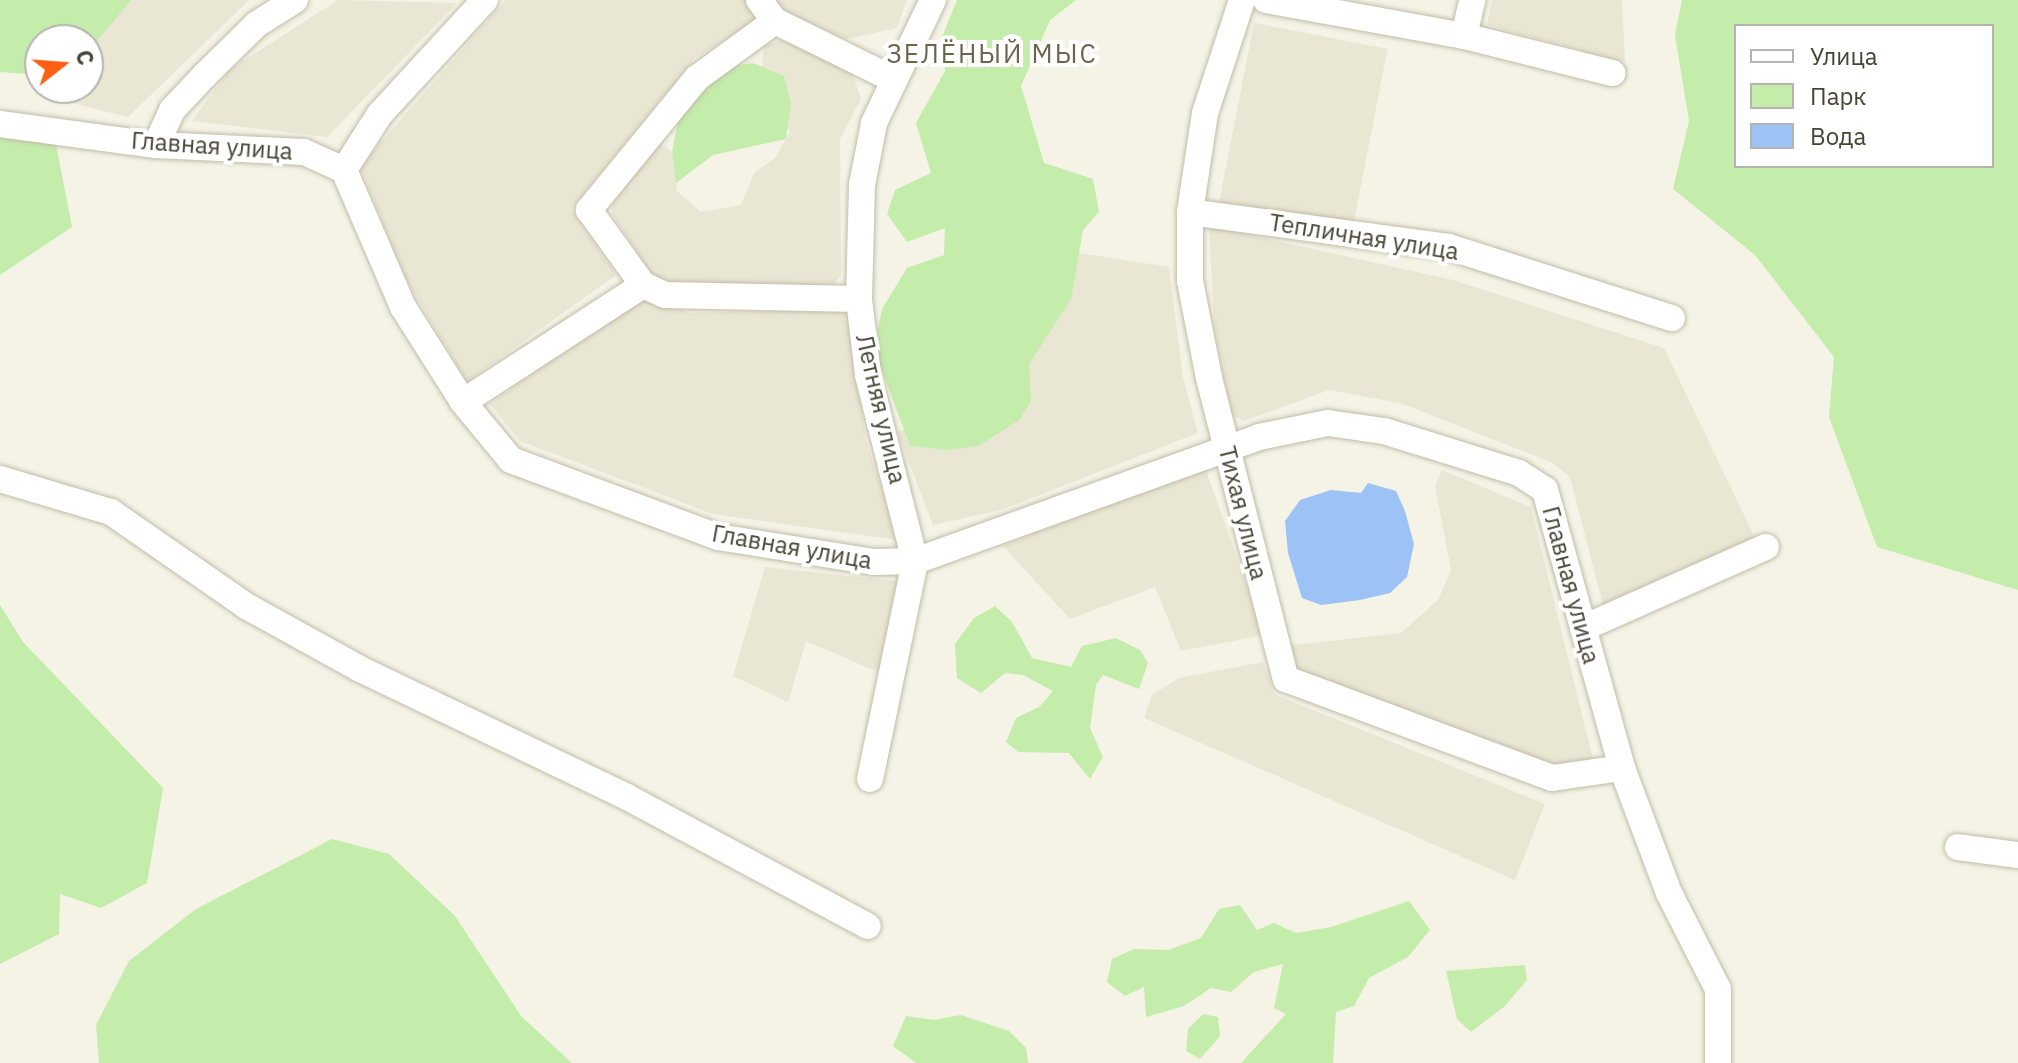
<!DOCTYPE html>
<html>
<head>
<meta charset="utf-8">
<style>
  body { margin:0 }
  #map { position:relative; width:2018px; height:1063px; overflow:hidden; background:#f4f3e6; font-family:"IBM Plex Sans",sans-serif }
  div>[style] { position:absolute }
  .residential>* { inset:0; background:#e9e6d3; transform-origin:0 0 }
  .green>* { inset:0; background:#c4ecab }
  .water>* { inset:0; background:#9dc2f6 }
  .roads { filter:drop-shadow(0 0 2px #c1bca8) drop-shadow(0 0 2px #c1bca8) }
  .minor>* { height:26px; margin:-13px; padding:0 13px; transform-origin:13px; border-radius:13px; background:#fff }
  span { translate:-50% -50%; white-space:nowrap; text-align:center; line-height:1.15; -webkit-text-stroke:8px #fff; paint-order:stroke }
  .street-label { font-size:24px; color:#484435 }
  .neighbourhood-label { font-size:26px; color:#6c644b; letter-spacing:2px }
  .legend { position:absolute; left:1734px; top:24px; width:260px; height:144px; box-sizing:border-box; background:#fff; border:2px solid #b6b4ae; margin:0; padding:10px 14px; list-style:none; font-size:24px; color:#484435 }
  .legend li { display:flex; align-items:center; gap:16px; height:40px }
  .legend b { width:40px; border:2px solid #b6b4ae }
  .north { position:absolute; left:24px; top:24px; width:80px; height:80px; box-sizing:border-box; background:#fff; border:2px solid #b6b4ae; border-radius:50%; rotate:73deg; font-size:22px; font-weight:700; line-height:32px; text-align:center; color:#484435 }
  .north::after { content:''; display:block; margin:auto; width:28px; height:36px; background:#ff5f12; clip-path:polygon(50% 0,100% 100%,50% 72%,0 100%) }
</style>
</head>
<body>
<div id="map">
  <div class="residential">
    <div style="clip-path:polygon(86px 0,249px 0,128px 117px,35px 94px,40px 85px,88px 88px)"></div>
    <div style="clip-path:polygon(338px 0,457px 3px,327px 137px,192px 121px,229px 70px)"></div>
    <div style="clip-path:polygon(506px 0,751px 0,765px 17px,695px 58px,571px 209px,616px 275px,467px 382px,406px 279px,360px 166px)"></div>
    <div style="clip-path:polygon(776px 0,907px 0,897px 28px,847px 39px,788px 15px)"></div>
    <div style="clip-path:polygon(1492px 0,1622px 0,1625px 62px,1487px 25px)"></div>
    <div style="left:1254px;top:23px;width:136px;height:190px;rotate:11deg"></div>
    <div style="clip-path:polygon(785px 38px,852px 72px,861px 99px,840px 139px,841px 276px,829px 288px,681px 287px,653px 276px,612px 214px,614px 194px,659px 142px,672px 152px,677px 191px,701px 212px,741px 205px,754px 173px,775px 158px,790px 132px,761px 71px,764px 46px)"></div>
    <div style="clip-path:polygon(1209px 226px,1453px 280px,1664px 348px,1755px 538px,1603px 605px,1570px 477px,1551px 462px,1400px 403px,1329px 390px,1244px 421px,1231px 415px,1214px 323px)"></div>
    <div style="clip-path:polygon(1060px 250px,1169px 267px,1183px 378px,1198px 433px,1001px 510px,933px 525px,897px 431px,983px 410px)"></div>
    <div style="clip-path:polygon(643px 295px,689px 313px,847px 308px,866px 440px,898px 540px,713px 514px,520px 441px,490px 404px)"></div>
    <div style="clip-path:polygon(1199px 468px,1207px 473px,1264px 635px,1181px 651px,1155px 587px,1070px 619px,1003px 546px)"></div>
    <div style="clip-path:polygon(1442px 470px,1531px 507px,1593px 759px,1554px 776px,1296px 674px,1285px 646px,1401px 633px,1438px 600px,1451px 570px,1435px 486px)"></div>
    <div style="clip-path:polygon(765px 567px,897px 581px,878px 672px,806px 641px,788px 702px,733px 676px)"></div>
    <div style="clip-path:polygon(1263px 662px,1274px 694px,1545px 804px,1515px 880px,1144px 718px,1152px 695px,1179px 678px)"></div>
  </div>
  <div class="green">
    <div style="clip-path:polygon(0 0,131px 0,88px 52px,88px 40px,40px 40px,40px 75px,0 72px)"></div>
    <div style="clip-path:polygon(957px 0,1076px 0,1050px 20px,1021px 86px,1044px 163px,1093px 179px,1099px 212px,1083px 230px,1071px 299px,1029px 364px,1031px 401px,1019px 420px,978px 446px,948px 450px,910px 446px,874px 349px,882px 309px,907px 268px,944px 255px,945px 228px,907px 242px,887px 214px,895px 190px,931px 173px,916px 123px,945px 71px,942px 37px)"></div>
    <div style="clip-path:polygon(evenodd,1682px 0,2018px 0,2018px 590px,1877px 547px,1829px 417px,1834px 357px,1755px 255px,1673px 189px,1689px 121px,1675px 35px,1682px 0,1736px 26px,1992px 26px,1992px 166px,1736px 166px,1736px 26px)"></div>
    <div style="clip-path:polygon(753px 63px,784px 76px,791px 104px,786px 139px,713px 155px,676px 183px,672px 152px,679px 116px,692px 92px,731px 66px)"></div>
    <div style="clip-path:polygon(0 129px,55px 139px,72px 227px,0 275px)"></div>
    <div style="clip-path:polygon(0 605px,23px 642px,163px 788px,147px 883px,101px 908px,60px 894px,59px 934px,0 964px)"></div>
    <div style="clip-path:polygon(995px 606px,1012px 622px,1032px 658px,1071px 667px,1082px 646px,1116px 638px,1140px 650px,1148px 663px,1139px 689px,1103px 675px,1096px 685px,1090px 728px,1103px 757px,1090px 779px,1069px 753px,1018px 752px,1006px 742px,1016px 718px,1039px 707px,1053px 691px,1023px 675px,1005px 673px,981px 693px,957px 678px,955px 644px,974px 618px)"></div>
    <div style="clip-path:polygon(332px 839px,389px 854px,455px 916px,521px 1016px,572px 1063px,99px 1063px,96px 1025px,129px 961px,196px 909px)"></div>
    <div style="clip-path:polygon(1409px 901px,1430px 930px,1408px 957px,1369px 978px,1354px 1006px,1336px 1012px,1333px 1063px,1241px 1063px,1286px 1014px,1274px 1008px,1283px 964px,1254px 972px,1231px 992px,1211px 988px,1184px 1006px,1146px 1017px,1144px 987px,1125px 996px,1107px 982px,1112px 959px,1134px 949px,1168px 950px,1201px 938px,1219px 909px,1240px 905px,1257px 930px,1274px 923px,1296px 933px,1331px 927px)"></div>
    <div style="clip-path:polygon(1525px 965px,1527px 980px,1505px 1006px,1471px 1032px,1457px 1019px,1446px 971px)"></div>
    <div style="clip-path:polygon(1203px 1014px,1218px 1017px,1220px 1036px,1200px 1059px,1186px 1051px,1188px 1029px)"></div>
    <div style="clip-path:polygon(961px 1015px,1009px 1031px,1026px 1048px,1028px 1063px,916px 1063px,893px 1046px,906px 1016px,934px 1020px)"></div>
  </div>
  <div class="water">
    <div style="clip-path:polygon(1368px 483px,1396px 491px,1405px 511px,1414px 544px,1407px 577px,1390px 593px,1360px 600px,1321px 605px,1302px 598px,1288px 553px,1285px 521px,1300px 500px,1331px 490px,1361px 493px)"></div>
  </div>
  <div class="roads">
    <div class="minor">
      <div style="left:759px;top:0;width:26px;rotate:53deg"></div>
      <div style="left:775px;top:21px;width:131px;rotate:26.2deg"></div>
      <div style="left:1242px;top:0;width:119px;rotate:108.1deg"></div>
      <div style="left:1205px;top:113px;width:100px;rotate:98.6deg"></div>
      <div style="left:1190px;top:212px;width:69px;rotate:90deg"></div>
      <div style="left:1190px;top:281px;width:99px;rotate:78.9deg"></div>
      <div style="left:1209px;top:378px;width:311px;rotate:75.7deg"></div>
      <div style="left:1286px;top:679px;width:284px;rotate:20.4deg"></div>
      <div style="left:1552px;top:778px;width:71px;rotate:-8.1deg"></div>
      <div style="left:1266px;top:0;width:201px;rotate:10.3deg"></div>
      <div style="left:1464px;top:36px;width:153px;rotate:14deg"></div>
      <div style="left:775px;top:21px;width:97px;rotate:143.8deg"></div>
      <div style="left:697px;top:78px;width:171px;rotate:129.3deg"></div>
      <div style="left:589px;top:210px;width:92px;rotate:54.2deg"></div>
      <div style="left:643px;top:285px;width:24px;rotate:24deg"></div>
      <div style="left:665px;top:295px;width:194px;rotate:1.2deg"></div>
      <div style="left:1464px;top:36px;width:37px;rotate:-77deg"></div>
      <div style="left:0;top:124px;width:157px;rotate:7.7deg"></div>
      <div style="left:156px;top:145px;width:148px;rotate:2.7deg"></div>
      <div style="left:304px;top:152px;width:44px;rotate:24.2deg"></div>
      <div style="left:344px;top:170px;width:149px;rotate:66.7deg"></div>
      <div style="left:403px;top:307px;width:112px;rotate:57.7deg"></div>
      <div style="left:463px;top:402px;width:75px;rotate:50.4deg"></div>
      <div style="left:511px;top:460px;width:221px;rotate:20.4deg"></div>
      <div style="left:718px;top:537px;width:158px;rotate:9.1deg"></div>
      <div style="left:874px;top:562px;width:41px;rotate:-1.4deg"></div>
      <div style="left:915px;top:561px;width:366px;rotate:-19.8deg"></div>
      <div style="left:1259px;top:437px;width:70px;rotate:-11.5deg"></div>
      <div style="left:1328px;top:423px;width:57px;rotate:8.1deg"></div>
      <div style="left:1384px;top:431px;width:141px;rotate:17.3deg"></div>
      <div style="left:1519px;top:473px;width:31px;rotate:33deg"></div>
      <div style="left:1545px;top:490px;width:288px;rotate:74.5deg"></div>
      <div style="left:1622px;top:768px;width:134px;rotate:69.4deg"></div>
      <div style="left:1669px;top:893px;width:108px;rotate:63deg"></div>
      <div style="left:1718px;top:989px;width:74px;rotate:90deg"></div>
      <div style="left:156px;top:145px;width:38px;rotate:-65deg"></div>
      <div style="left:172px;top:110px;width:50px;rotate:-46.6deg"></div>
      <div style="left:206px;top:74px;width:71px;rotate:-44.4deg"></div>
      <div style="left:257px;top:24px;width:45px;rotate:-32.3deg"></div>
      <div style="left:344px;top:170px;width:67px;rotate:-57.3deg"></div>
      <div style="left:380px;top:114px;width:155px;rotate:-47.4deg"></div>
      <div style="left:1190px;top:212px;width:261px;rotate:7.7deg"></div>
      <div style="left:1449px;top:247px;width:234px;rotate:17.7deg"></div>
      <div style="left:463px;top:402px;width:215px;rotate:-33deg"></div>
      <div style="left:0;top:479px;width:116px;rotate:16.6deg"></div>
      <div style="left:111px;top:512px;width:165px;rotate:34.8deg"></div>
      <div style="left:246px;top:606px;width:130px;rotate:28.9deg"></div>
      <div style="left:360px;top:669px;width:296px;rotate:25.6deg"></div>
      <div style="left:627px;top:797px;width:273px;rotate:28.2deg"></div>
      <div style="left:1583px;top:628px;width:200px;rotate:-23.9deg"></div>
      <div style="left:870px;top:779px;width:223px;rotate:-78.3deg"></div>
      <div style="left:915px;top:561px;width:192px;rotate:-104.2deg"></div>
      <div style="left:868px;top:375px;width:77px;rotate:-96.8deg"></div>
      <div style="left:859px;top:299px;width:114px;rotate:-88.5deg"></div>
      <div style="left:862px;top:185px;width:63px;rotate:-79deg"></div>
      <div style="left:874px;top:123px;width:136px;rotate:-64.4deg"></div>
      <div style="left:1958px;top:847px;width:61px;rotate:7.6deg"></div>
    </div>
  </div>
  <div class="street-label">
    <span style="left:212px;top:146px;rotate:4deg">Главная улица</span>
    <span style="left:1364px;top:237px;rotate:9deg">Тепличная улица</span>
    <span style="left:881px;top:409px;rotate:77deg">Летняя улица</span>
    <span style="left:1243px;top:513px;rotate:76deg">Тихая улица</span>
    <span style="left:792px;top:547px;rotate:10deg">Главная улица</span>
    <span style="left:1571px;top:585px;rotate:75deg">Главная улица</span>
  </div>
  <div class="neighbourhood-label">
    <span style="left:992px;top:54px">ЗЕЛЁНЫЙ МЫС</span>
  </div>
  <ul class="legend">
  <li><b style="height:10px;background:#fff"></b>Улица</li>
  <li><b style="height:22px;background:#c4ecab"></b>Парк</li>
  <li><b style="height:22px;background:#9dc2f6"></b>Вода</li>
  </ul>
  <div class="north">С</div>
</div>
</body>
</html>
